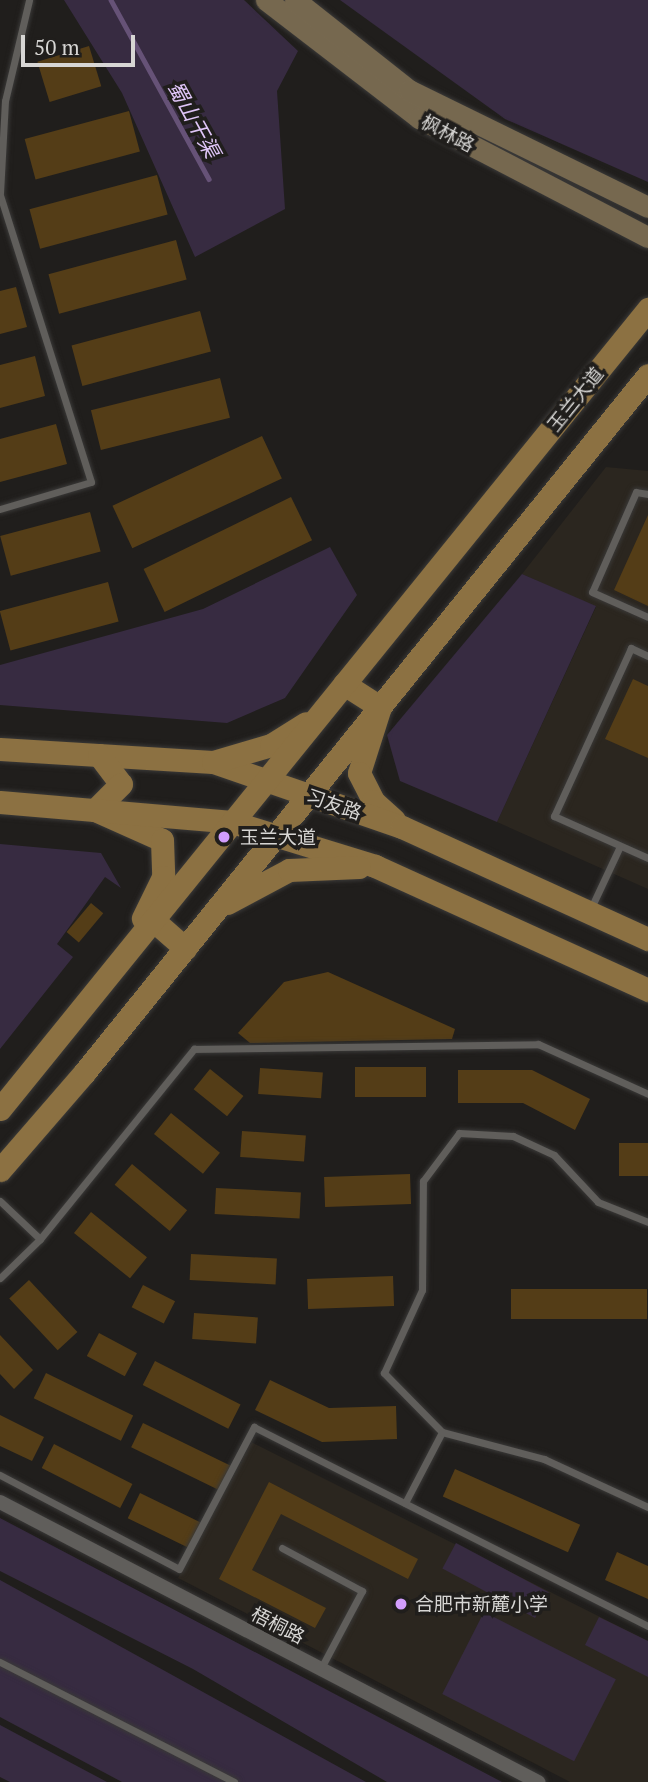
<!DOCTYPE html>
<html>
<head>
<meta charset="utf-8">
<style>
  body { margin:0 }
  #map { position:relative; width:648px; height:1782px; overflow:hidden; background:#201e1c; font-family:"PT Serif","Noto Sans SC",serif }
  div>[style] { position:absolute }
  .built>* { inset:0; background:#2b261f }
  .green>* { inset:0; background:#372b41; transform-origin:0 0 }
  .stream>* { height:4.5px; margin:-2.25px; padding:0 2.25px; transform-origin:2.25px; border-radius:2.25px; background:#665277 }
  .building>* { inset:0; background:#543d17; transform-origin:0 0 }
  .roads { filter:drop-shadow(0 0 2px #3a3938) drop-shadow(0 0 2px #3a3938) }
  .service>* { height:7px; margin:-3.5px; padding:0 3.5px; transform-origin:3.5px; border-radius:3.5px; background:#605e5b }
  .minor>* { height:14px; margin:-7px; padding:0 7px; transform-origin:7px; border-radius:7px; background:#605e5b }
  .secondary>* { height:21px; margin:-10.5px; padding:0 10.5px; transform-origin:10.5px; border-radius:10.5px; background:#76684f }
  .primary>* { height:23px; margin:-11.5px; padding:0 11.5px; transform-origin:11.5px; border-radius:11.5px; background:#8c7142 }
  .dots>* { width:19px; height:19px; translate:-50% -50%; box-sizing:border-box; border:4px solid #201e1c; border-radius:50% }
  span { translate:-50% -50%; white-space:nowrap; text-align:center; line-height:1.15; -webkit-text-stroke:7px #201e1c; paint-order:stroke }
  .street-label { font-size:19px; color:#d7d6d4 }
  .poi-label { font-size:19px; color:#d7d6d4 }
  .left { translate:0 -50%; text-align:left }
  .water-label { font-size:21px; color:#dfc5f7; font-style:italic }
  .scale { position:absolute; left:21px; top:35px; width:114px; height:32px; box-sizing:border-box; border:4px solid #d7d6d4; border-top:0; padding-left:9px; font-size:21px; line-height:24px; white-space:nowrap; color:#d7d6d4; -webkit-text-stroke:5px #201e1c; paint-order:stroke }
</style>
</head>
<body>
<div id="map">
  <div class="built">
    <div style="clip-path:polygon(606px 467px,648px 471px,648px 889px,497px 822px,596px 607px,522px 574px)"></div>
    <div style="clip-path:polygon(251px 1442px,648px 1641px,648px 1782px,570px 1782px,178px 1578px)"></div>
  </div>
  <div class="green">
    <div style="clip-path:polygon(64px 0,244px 0,298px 51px,277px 91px,285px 209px,195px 257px,122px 93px)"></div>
    <div style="clip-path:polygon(340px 0,648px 0,648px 182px,505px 119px)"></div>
    <div style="clip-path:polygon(330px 547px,357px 595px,285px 698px,227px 723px,0 705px,0 665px,203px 609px)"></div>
    <div style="clip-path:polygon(522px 574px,596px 606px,497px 822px,400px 781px,387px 735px)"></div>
    <div style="clip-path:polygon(0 844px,101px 853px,121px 888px,105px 877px,57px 944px,73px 957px,0 1049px)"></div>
    <div style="clip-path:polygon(0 1518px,502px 1782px,387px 1782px,193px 1669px,0 1571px)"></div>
    <div style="left:456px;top:1543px;width:105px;height:29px;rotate:28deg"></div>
    <div style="clip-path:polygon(0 1580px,366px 1782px,122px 1782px,0 1717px)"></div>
    <div style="left:484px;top:1612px;width:148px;height:92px;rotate:27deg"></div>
    <div style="clip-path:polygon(599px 1617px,648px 1641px,648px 1677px,585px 1645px)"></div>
    <div style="clip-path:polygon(0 1725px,107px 1782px,10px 1782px,0 1777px)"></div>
  </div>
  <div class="stream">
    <div style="left:111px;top:0;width:204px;rotate:61.3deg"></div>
  </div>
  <div class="building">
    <div style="left:89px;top:46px;width:42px;height:54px;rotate:73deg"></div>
    <div style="left:129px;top:111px;width:42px;height:108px;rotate:75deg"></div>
    <div style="left:157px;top:175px;width:41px;height:132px;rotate:75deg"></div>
    <div style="left:176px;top:240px;width:41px;height:132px;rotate:75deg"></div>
    <div style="clip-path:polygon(16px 287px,27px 327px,0 334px,0 291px)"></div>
    <div style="left:200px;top:311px;width:42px;height:133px;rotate:75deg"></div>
    <div style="clip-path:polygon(35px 356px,45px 396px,0 408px,0 365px)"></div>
    <div style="left:220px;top:378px;width:41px;height:133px;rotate:76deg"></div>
    <div style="clip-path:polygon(56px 424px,67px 464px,0 482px,0 439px)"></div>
    <div style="left:262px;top:436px;width:47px;height:165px;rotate:65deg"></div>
    <div style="left:291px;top:497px;width:48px;height:164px;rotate:64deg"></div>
    <div style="left:90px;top:512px;width:41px;height:93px;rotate:75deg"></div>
    <div style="clip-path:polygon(648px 515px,648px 606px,614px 590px)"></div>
    <div style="left:108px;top:582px;width:41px;height:112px;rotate:75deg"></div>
    <div style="clip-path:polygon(633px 679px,648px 686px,648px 758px,605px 739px)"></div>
    <div style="left:91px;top:903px;width:16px;height:38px;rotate:40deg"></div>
    <div style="clip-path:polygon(328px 972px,455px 1029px,452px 1039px,250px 1043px,238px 1033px,284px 982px)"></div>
    <div style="left:426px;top:1067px;width:30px;height:71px;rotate:90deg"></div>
    <div style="left:260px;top:1068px;width:63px;height:26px;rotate:4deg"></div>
    <div style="left:210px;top:1069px;width:43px;height:26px;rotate:39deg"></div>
    <div style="clip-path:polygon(458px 1070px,532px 1070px,590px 1099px,575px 1130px,523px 1103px,458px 1103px)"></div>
    <div style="left:171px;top:1113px;width:63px;height:27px;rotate:39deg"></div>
    <div style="left:242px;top:1131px;width:64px;height:26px;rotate:4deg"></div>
    <div style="left:619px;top:1143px;width:29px;height:33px"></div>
    <div style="left:132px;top:1164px;width:72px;height:27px;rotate:40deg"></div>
    <div style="left:410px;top:1174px;width:30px;height:86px;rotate:88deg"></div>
    <div style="left:216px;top:1188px;width:85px;height:26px;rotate:3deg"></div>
    <div style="left:91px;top:1212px;width:72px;height:27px;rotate:39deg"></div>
    <div style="left:191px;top:1254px;width:86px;height:26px;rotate:3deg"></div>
    <div style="left:393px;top:1276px;width:30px;height:86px;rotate:88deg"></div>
    <div style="left:29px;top:1280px;width:71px;height:27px;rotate:47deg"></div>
    <div style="left:143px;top:1285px;width:36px;height:25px;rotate:27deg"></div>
    <div style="left:511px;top:1289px;width:136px;height:30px"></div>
    <div style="left:194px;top:1313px;width:64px;height:26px;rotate:4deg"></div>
    <div style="left:99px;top:1333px;width:43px;height:26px;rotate:28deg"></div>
    <div style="clip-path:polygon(0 1335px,33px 1370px,14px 1389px,0 1374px)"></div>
    <div style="left:155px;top:1361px;width:96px;height:27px;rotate:27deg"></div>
    <div style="left:46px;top:1373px;width:97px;height:28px;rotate:26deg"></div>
    <div style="clip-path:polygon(270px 1380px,329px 1408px,396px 1406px,397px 1439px,322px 1442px,255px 1410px)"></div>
    <div style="clip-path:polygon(0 1415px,44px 1437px,32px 1461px,0 1446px)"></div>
    <div style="left:143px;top:1423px;width:97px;height:27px;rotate:26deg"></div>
    <div style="left:54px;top:1444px;width:88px;height:27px;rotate:27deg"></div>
    <div style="left:455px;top:1469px;width:137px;height:30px;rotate:24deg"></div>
    <div style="clip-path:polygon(269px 1482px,418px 1559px,408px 1579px,281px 1514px,252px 1570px,326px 1608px,315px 1628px,219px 1579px)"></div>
    <div style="left:140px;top:1493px;width:67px;height:28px;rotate:26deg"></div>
    <div style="clip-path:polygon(617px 1552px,648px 1566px,648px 1599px,605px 1580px)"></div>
  </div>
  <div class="roads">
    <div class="service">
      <div style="left:0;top:193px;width:92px;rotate:-86.9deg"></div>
      <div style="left:5px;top:101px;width:104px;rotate:-76.6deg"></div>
      <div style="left:0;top:195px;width:301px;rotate:72.4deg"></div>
      <div style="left:91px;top:482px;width:95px;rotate:163.5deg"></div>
      <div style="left:648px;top:494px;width:12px;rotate:-171deg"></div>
      <div style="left:636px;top:492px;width:109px;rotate:113.7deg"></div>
      <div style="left:592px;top:592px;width:61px;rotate:24.1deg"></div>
      <div style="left:648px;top:656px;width:19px;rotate:-155deg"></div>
      <div style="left:631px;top:648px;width:185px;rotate:114.6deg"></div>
      <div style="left:554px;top:816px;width:103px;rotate:24.1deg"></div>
      <div style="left:591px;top:908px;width:68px;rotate:-64.9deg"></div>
      <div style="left:0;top:1201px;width:55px;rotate:43.5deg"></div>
      <div style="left:0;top:1278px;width:56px;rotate:-44.3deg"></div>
      <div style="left:40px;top:1239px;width:245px;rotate:-51deg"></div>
      <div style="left:194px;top:1049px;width:344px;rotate:-0.8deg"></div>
      <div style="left:538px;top:1044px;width:121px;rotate:24.4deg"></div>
      <div style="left:442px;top:1432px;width:83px;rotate:-134.5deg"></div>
      <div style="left:384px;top:1373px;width:91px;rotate:-65.4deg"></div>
      <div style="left:422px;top:1290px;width:109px;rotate:-89.5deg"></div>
      <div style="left:423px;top:1181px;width:60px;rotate:-53.1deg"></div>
      <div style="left:459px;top:1133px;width:54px;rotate:3.2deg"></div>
      <div style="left:513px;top:1136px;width:45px;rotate:24.9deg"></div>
      <div style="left:554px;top:1155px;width:64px;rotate:46.9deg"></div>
      <div style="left:598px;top:1202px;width:54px;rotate:21.8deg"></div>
      <div style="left:0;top:1475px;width:202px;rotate:27.7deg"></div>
      <div style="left:179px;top:1569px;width:161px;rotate:-62.2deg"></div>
      <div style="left:254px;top:1427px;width:441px;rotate:26.8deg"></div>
      <div style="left:405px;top:1503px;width:80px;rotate:-62.5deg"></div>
      <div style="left:442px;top:1432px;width:106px;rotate:14.8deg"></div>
      <div style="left:544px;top:1459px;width:115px;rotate:24.8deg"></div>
      <div style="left:282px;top:1548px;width:91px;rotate:28.3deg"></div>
      <div style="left:362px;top:1591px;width:87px;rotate:118deg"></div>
      <div style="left:0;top:1662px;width:263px;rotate:27.1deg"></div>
    </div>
    <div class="minor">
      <div style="left:0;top:1502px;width:607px;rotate:27.49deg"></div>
    </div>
    <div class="secondary">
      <div style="left:266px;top:0;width:193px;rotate:37.6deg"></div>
      <div style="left:419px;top:118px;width:258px;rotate:27.5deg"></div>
      <div style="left:295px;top:0;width:145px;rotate:38.3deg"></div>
      <div style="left:409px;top:90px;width:266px;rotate:26.1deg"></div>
    </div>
    <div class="primary">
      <div style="left:344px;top:684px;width:43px;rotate:32.6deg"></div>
      <div style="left:380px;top:707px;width:69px;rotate:107.7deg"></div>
      <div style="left:359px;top:773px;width:31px;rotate:63deg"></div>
      <div style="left:373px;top:801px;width:28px;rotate:42deg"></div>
      <div style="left:0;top:749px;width:213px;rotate:3.5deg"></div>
      <div style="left:213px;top:762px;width:200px;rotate:19deg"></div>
      <div style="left:402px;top:827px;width:270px;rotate:24.5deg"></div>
      <div style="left:99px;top:755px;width:36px;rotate:53deg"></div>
      <div style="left:121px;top:784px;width:37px;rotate:135deg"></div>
      <div style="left:95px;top:810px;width:73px;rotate:24.1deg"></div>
      <div style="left:162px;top:840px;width:37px;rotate:88deg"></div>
      <div style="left:163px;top:877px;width:46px;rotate:116deg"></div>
      <div style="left:213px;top:762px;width:60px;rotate:-16.3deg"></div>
      <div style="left:271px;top:745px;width:41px;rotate:-32.2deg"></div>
      <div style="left:0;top:802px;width:233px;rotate:4.9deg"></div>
      <div style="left:232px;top:822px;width:150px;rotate:17.1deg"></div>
      <div style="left:375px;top:866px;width:300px;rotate:24.4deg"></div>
      <div style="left:227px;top:903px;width:70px;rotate:-28deg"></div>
      <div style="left:289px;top:870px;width:70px;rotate:-2.5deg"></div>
      <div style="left:153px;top:920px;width:43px;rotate:41.2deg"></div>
      <div style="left:0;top:1109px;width:1030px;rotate:-50.99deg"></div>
      <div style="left:0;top:1170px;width:128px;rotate:-49.1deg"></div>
      <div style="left:84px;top:1073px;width:897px;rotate:-51.06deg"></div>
    </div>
  </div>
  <div class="dots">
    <div style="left:224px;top:837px;background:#d29dfd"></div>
    <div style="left:401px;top:1604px;background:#d29dfd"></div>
  </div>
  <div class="street-label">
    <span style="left:448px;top:133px;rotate:28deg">枫林路</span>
    <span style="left:575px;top:399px;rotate:-51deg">玉兰大道</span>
    <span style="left:334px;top:804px;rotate:19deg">习友路</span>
    <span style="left:278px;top:1625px;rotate:27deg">梧桐路</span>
  </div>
  <div class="poi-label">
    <span class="left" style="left:240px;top:837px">玉兰大道</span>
    <span class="left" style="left:415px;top:1604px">合肥市新麓小学</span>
  </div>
  <div class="water-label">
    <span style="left:194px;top:119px;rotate:61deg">蜀山干渠</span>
  </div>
  <div class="scale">50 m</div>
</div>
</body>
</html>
